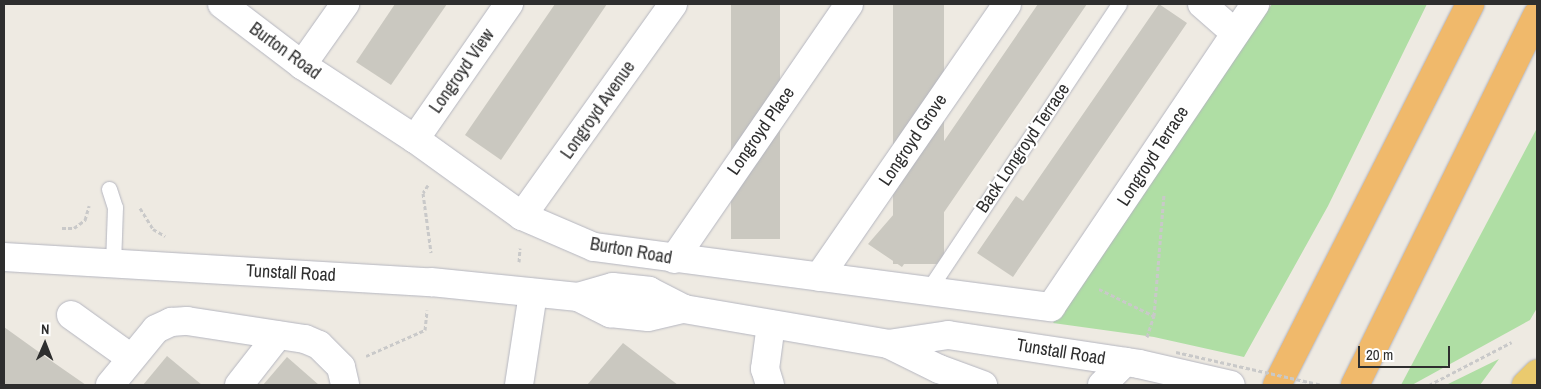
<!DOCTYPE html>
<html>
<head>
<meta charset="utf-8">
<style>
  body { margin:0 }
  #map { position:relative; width:1541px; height:389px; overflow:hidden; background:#eeeae2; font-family:"Archivo Narrow",sans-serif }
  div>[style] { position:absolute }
  .green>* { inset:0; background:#afdea4 }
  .building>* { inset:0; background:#cac8c0; transform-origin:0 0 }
  .path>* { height:3px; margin-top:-1.5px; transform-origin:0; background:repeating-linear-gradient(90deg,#c9c9c9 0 4px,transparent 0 6.5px) }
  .roads { filter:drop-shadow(0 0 1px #b5b6c0) drop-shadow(0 0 1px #b5b6c0) }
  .service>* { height:15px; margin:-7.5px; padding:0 7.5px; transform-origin:7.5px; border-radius:7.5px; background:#fff }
  .minor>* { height:28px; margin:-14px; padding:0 14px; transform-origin:14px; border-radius:14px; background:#fff }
  .tertiary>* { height:28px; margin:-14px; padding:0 14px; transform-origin:14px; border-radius:14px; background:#fff }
  .trunk>* { height:28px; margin:-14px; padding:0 14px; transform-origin:14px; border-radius:14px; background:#eaca6e }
  .motorway>* { height:28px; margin:-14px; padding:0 14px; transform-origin:14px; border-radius:14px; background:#f0b96b }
  .path-bridge>* { height:3px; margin-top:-1.5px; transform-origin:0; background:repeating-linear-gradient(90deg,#c9c9c9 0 4px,transparent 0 6.5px) }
  span { translate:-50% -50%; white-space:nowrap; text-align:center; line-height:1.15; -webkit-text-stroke:4px #fff; paint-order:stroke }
  .street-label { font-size:18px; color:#2e2e2e }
  .frame { position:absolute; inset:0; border:5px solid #2e2e2e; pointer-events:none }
  .north { position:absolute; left:20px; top:319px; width:50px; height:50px; -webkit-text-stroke:4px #fff; paint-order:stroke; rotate:1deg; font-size:14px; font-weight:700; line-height:20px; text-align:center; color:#2e2e2e }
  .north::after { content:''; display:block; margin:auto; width:18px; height:22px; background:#2e2e2e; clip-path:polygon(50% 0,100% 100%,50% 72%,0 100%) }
  .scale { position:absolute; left:1358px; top:346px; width:92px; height:22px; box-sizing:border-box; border:2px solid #2e2e2e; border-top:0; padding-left:6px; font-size:15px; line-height:18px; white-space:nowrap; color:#2e2e2e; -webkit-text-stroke:4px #fff; paint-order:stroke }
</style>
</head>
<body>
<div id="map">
  <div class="green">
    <div style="clip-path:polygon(1272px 4px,1427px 4px,1328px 206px,1244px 357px,1154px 337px,1053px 323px)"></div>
    <div style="clip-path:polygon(1537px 128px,1537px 308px,1530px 320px,1412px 385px,1401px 385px)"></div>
    <div style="clip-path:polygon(1499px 359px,1480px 385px,1446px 385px)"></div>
  </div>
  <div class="building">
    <div style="clip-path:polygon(395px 4px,447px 4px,391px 85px,356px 62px)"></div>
    <div style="clip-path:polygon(555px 4px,607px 4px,501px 160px,465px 135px)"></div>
    <div style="left:731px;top:4px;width:49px;height:235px"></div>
    <div style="left:893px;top:4px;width:51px;height:260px"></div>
    <div style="clip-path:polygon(1038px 4px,1087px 4px,927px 237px,924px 235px,902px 267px,868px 244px,894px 214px)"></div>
    <div style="clip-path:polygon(1159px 4px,1187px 23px,1013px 277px,977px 253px,1016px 196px,1023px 201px)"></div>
    <div style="clip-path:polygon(4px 327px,50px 360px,86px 385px,4px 385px)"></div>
    <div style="clip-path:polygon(623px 343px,678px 385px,587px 385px)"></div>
    <div style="clip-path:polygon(167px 356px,202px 385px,143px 385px)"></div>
    <div style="clip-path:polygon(287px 357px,319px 385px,263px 385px)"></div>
  </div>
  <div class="path">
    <div style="left:428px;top:185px;width:9px;rotate:122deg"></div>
    <div style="left:423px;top:193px;width:60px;rotate:82.3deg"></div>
    <div style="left:140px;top:208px;width:25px;rotate:58deg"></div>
    <div style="left:153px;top:229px;width:14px;rotate:30deg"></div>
    <div style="left:62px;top:228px;width:12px"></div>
    <div style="left:74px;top:228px;width:14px;rotate:-36deg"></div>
    <div style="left:85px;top:220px;width:15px;rotate:-74deg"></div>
    <div style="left:519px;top:262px;width:14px;rotate:-86deg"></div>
    <div style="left:1099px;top:289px;width:61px;rotate:26.1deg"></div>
    <div style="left:1147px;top:337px;width:22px;rotate:-72deg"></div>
    <div style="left:1154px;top:316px;width:121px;rotate:-85.3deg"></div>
    <div style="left:366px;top:356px;width:64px;rotate:-23.8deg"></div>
    <div style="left:425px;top:330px;width:20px;rotate:-84deg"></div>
    <div style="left:1429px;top:385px;width:93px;rotate:-27.4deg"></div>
  </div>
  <div class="roads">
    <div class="service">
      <div style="left:109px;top:189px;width:19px;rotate:72deg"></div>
      <div style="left:115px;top:207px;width:56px;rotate:92deg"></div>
      <div style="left:927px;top:292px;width:346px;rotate:-56.3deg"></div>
    </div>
    <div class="minor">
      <div style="left:222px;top:4px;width:101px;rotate:37.3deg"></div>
      <div style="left:302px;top:65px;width:135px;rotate:33.2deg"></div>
      <div style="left:415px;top:139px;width:132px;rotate:35.7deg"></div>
      <div style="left:522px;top:216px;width:78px;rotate:23.3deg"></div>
      <div style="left:594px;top:247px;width:461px;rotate:7.5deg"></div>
      <div style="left:1051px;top:307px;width:365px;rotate:-56deg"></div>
      <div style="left:1202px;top:4px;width:44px;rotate:41.3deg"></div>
      <div style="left:302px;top:65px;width:75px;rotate:-54.8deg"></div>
      <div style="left:415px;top:139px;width:165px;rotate:-55.2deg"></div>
      <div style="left:522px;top:216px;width:260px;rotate:-54.5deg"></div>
      <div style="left:674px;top:259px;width:309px;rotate:-55.5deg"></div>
      <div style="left:819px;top:277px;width:331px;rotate:-55.4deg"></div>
      <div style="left:71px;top:315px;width:74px;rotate:35.6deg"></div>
      <div style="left:110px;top:385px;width:72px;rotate:-50.6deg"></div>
      <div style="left:156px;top:329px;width:17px;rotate:-25deg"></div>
      <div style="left:171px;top:322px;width:16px;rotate:-4deg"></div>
      <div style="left:187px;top:321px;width:119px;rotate:8.7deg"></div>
      <div style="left:305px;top:339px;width:15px;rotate:23deg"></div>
      <div style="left:319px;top:345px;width:31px;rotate:45deg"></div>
      <div style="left:341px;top:367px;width:18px;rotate:77deg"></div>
      <div style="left:239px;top:385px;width:63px;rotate:-52deg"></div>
      <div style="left:770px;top:385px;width:17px;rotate:-107deg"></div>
      <div style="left:765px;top:369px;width:45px;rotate:-82.4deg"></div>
    </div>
    <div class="tertiary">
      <div style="left:4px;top:257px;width:428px;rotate:3.4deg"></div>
      <div style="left:431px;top:282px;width:148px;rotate:5.8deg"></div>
      <div style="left:578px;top:297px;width:36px;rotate:27deg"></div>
      <div style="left:610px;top:313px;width:38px;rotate:6deg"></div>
      <div style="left:648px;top:317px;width:37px;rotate:-13deg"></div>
      <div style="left:578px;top:297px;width:36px;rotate:-16deg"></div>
      <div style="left:613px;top:287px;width:36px;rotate:6deg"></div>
      <div style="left:649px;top:291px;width:39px;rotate:27deg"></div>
      <div style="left:684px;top:309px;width:207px;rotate:9.7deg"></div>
      <div style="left:888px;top:344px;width:57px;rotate:26.1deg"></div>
      <div style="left:939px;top:369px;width:47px;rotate:20deg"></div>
      <div style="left:888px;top:344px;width:61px;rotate:-8.5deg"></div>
      <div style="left:948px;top:335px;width:193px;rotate:8.6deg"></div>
      <div style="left:1139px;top:364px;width:94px;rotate:12.9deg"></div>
      <div style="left:519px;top:385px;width:93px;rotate:-81.3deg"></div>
      <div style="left:1102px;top:385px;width:33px;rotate:-45deg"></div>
    </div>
    <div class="trunk">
      <div style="left:1526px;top:385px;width:16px;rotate:-45deg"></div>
    </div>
    <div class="motorway">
      <div style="left:1277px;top:385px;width:427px;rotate:-63.1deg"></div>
      <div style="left:1355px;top:385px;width:412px;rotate:-63.8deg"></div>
    </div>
  </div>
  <div class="path-bridge">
    <div style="left:1176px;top:352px;width:151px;rotate:12.7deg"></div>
  </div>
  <div class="street-label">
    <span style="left:285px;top:51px;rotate:36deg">Burton Road</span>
    <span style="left:462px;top:71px;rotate:-55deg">Longroyd View</span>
    <span style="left:598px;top:110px;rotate:-55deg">Longroyd Avenue</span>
    <span style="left:761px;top:131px;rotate:-55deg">Longroyd Place</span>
    <span style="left:913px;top:140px;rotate:-56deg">Longroyd Grove</span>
    <span style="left:1023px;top:148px;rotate:-56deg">Back Longroyd Terrace</span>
    <span style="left:1153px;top:156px;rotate:-57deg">Longroyd Terrace</span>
    <span style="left:631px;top:251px;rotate:10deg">Burton Road</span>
    <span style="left:291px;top:273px;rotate:3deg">Tunstall Road</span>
    <span style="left:1061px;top:352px;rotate:9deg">Tunstall Road</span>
  </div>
  <div class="frame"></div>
  <div class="north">N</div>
  <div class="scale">20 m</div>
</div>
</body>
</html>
